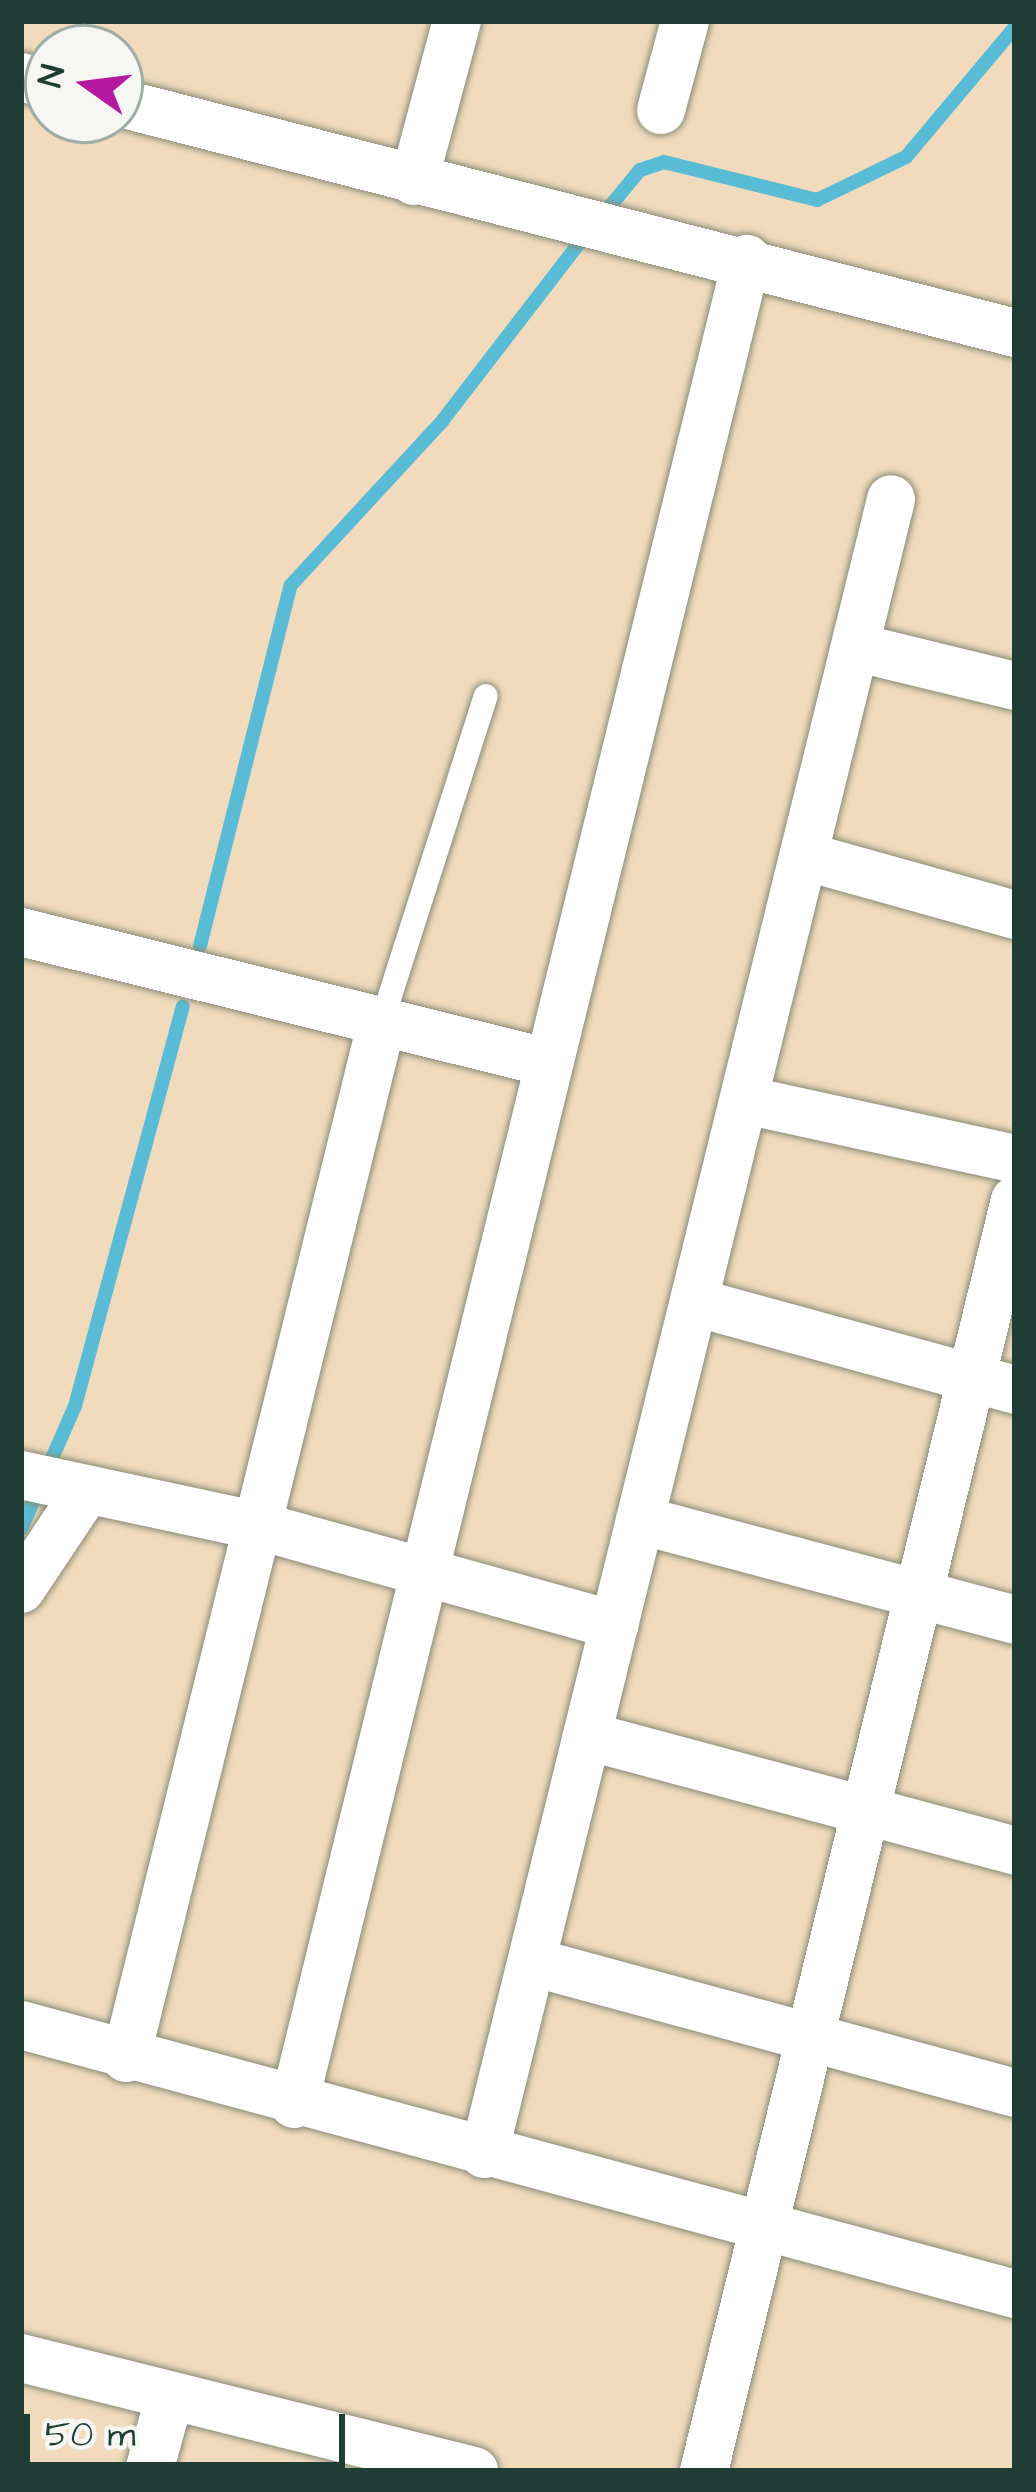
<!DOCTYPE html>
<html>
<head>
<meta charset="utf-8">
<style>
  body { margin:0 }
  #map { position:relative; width:1036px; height:2492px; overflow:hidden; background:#f2dbbc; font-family:"Architects Daughter",sans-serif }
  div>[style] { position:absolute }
  .stream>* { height:14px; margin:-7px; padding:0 7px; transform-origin:7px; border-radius:7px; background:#58bcd6 }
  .roads { filter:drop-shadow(0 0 3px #888c78) drop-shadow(0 0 3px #888c78) }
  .service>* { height:24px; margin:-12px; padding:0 12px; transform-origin:12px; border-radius:12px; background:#fff }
  .minor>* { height:48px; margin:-24px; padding:0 24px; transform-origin:24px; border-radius:24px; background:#fff }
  span { translate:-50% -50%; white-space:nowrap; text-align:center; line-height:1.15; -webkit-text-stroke:12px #f6f6f2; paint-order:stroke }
  .frame { position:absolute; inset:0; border:24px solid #1f3d34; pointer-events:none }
  .north { position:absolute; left:24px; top:24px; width:120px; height:120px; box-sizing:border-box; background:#f6f6f2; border:3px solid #a0aca6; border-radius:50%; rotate:284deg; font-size:33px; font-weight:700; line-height:48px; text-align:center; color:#1f3d34 }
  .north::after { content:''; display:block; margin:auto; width:42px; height:54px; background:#b5179e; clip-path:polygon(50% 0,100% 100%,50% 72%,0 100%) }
  .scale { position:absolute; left:24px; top:2414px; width:321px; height:54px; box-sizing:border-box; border:6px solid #1f3d34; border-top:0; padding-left:15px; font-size:36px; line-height:42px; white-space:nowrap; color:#1f3d34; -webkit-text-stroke:9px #f6f6f2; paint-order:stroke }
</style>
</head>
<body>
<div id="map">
  <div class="stream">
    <div style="left:603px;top:215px;width:58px;rotate:-50.6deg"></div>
    <div style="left:640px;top:170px;width:25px;rotate:-18deg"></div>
    <div style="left:664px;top:162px;width:158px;rotate:13.9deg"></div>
    <div style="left:817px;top:200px;width:99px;rotate:-25.8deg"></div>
    <div style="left:906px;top:157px;width:170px;rotate:-50deg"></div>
    <div style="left:200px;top:946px;width:372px;rotate:-75.9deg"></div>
    <div style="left:291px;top:585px;width:224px;rotate:-47.3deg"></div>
    <div style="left:443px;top:420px;width:237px;rotate:-52.4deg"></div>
    <div style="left:21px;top:1529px;width:134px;rotate:-66.3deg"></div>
    <div style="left:75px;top:1406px;width:414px;rotate:-74.9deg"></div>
  </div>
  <div class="roads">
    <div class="service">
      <div style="left:382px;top:1021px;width:341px;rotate:-72.3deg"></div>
    </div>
    <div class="minor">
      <div style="left:21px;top:77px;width:28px;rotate:15deg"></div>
      <div style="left:120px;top:103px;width:924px;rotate:14.41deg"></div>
      <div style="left:661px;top:110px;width:92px;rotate:-74.9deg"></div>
      <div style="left:414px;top:181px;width:166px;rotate:-75deg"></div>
      <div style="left:855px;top:647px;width:165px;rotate:13.7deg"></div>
      <div style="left:804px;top:856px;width:219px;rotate:15.6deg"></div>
      <div style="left:21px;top:932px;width:540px;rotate:13.93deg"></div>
      <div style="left:745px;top:1100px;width:276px;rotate:12.3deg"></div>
      <div style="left:694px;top:1302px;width:333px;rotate:15.3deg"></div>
      <div style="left:21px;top:1475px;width:243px;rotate:12.1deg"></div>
      <div style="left:259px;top:1526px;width:369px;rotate:15.6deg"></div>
      <div style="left:640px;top:1520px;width:388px;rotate:14.9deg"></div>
      <div style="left:21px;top:1589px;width:119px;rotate:-56.3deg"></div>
      <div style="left:587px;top:1736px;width:443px;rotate:15deg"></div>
      <div style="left:532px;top:1962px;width:500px;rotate:15.17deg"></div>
      <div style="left:21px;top:2025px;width:1030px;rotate:15.14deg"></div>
      <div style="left:126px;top:2058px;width:1068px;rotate:-76.13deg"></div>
      <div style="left:294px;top:2104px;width:1900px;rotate:-76.21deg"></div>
      <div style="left:484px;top:2154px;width:1704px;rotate:-76.18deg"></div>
      <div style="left:21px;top:2358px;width:467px;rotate:14deg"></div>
      <div style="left:149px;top:2471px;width:78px;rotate:-74.4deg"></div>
      <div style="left:704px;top:2471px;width:1308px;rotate:-76.25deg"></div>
    </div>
  </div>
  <div class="frame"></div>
  <div class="north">N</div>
  <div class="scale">50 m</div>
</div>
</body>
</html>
